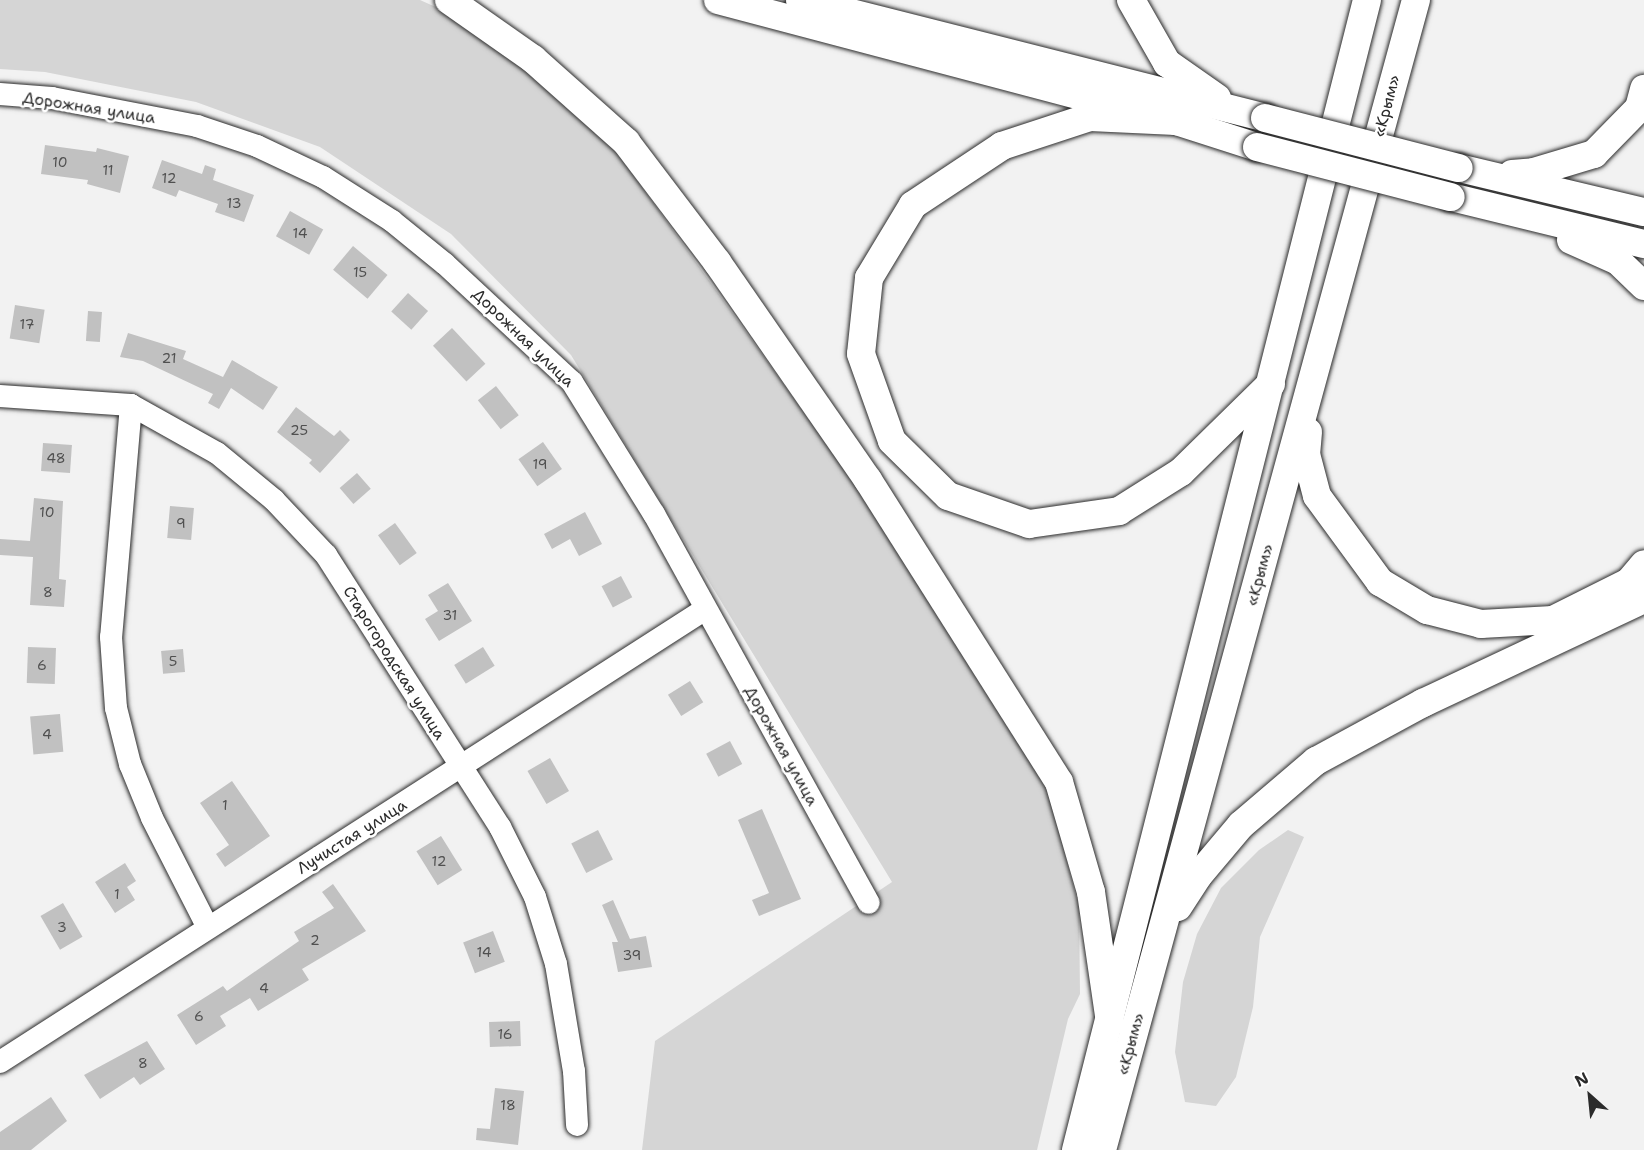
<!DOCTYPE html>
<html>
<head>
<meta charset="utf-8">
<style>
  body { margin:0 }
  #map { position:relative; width:1644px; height:1150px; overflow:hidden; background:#f2f2f2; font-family:"Shantell Sans",sans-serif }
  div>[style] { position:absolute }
  .green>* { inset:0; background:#d5d5d5 }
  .building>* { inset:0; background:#c1c1c1; transform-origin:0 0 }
  .roads { filter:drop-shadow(0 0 2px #2b2b2b) drop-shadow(0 0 2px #2b2b2b) }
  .minor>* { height:22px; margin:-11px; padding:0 11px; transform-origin:11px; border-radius:11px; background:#fff }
  .major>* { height:28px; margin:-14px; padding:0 14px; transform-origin:14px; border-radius:14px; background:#fff }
  .bridges { filter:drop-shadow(0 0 2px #2b2b2b) drop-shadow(0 0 2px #2b2b2b) }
  .major-bridge>* { height:28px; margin:-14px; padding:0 14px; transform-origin:14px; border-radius:14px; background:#fff }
  span { translate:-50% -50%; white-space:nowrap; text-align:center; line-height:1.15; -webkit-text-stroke:5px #fff; paint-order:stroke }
  .number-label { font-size:14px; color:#505050 }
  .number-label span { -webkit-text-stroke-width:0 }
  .street-label { font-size:16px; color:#2b2b2b }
  .north { position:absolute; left:1560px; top:1066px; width:60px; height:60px; -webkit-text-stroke:4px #fff; paint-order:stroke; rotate:333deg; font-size:16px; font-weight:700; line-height:24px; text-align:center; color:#2b2b2b }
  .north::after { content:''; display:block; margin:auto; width:21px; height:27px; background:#2b2b2b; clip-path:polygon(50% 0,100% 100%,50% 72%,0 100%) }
</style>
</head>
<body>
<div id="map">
  <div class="green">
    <div style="clip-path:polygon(0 0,420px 0,449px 13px,525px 70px,616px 151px,853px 481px,1046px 783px,1079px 907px,1080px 994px,1068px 1019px,1037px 1150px,642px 1150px,655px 1041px,892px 882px,571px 355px,451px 234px,320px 147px,196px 102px,45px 72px,0 69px)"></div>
    <div style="clip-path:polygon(1288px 830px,1304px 837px,1260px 937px,1253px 1007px,1236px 1077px,1216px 1106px,1185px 1102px,1175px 1052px,1183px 982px,1197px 934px,1221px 888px,1259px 850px)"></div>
  </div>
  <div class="building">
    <div style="clip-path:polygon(45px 145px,96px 152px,97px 148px,129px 156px,120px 193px,87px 184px,88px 180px,41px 174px)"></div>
    <div style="clip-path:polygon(162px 160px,202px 174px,205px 165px,216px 169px,213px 180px,254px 195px,244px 222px,215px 212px,218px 204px,179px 190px,176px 197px,152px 188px)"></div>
    <div style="left:290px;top:211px;width:38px;height:29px;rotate:29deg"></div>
    <div style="left:353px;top:246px;width:45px;height:31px;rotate:40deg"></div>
    <div style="left:408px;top:293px;width:27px;height:25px;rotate:42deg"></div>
    <div style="left:15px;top:305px;width:30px;height:34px;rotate:9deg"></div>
    <div style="left:88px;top:311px;width:14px;height:30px;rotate:4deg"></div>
    <div style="left:452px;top:328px;width:49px;height:26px;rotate:47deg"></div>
    <div style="clip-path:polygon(128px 333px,186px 351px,183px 359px,223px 377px,232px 360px,278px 387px,263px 410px,231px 388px,219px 409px,208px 403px,213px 394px,143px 361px,120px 357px)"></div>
    <div style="left:496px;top:386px;width:37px;height:23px;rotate:52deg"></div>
    <div style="clip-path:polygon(296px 407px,334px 436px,340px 430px,350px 440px,320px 473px,309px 463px,312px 460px,277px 432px)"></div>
    <div style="left:543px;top:442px;width:33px;height:30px;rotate:55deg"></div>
    <div style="left:43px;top:443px;width:29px;height:28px;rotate:4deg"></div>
    <div style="left:357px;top:473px;width:21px;height:23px;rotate:49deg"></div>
    <div style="clip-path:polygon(34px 498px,63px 501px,59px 579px,66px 580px,64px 607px,30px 605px,33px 557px,0 555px,0 539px,30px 541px)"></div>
    <div style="left:170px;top:506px;width:24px;height:32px;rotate:5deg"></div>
    <div style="clip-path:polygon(585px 512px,602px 544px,579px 556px,570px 539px,552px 549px,544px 534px)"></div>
    <div style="left:395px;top:523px;width:37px;height:21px;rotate:54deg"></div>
    <div style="left:621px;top:576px;width:24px;height:22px;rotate:62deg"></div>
    <div style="clip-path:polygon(448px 583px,472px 621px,439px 641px,425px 619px,438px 611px,428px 595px)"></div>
    <div style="left:28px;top:647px;width:28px;height:36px;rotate:2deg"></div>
    <div style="left:483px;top:647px;width:22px;height:34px;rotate:58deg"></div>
    <div style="left:183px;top:649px;width:23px;height:22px;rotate:85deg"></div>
    <div style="left:690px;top:681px;width:25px;height:26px;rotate:58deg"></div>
    <div style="left:60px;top:714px;width:38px;height:30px;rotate:85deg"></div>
    <div style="left:730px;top:741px;width:26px;height:27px;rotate:62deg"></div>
    <div style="left:550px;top:758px;width:38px;height:26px;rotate:60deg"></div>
    <div style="clip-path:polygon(232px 781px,270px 836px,225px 867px,216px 854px,229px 845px,200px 803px)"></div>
    <div style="clip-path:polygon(762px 809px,801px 899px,759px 916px,752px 900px,769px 893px,738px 820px)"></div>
    <div style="left:598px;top:830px;width:33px;height:30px;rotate:63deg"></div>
    <div style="left:441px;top:836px;width:40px;height:29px;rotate:58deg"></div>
    <div style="clip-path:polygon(125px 863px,136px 881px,127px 887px,135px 900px,115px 913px,95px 882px)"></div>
    <div style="clip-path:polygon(333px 884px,366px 931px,302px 969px,309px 980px,258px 1011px,250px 998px,220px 1016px,226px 1026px,196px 1045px,177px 1015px,223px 986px,227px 991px,299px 941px,294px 932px,334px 908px,322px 892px)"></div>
    <div style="clip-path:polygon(613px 900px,630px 939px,646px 936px,652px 967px,618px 972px,612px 942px,618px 942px,602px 905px)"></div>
    <div style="left:63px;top:903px;width:39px;height:26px;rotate:60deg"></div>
    <div style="left:493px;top:931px;width:33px;height:32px;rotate:69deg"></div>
    <div style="left:520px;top:1021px;width:25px;height:31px;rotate:88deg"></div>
    <div style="clip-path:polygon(147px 1041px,165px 1069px,140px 1085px,134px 1077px,100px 1099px,84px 1075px)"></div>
    <div style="clip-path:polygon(495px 1088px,524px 1091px,518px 1145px,476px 1140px,477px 1128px,490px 1129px)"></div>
    <div style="clip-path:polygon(51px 1097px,67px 1121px,31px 1150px,0 1150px,0 1132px)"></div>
  </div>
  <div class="roads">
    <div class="minor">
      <div style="left:0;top:94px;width:52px;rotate:4.4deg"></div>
      <div style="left:52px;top:98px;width:148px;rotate:10.9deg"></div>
      <div style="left:197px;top:126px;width:63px;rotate:18.4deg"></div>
      <div style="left:257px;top:146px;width:73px;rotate:25.2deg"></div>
      <div style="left:323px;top:177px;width:82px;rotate:32.5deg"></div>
      <div style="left:392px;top:221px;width:68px;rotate:39.1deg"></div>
      <div style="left:445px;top:264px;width:173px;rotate:42.9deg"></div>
      <div style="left:572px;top:382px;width:155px;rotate:58.2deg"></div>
      <div style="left:654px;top:514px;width:444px;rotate:61.1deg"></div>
      <div style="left:0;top:396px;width:131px;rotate:3.9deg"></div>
      <div style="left:131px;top:405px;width:98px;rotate:29.2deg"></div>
      <div style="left:217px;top:453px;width:74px;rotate:39.5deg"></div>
      <div style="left:274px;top:500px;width:76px;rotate:46.6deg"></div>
      <div style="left:326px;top:555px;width:323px;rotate:57.4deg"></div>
      <div style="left:500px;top:827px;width:78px;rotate:63.4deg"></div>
      <div style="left:535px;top:897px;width:70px;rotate:72.6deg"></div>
      <div style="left:556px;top:964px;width:109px;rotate:80.5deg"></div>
      <div style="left:574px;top:1071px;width:54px;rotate:86.8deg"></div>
      <div style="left:131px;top:405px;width:233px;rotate:94.9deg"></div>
      <div style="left:111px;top:637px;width:71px;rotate:86deg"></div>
      <div style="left:116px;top:708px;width:58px;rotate:76deg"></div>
      <div style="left:130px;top:764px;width:58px;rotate:67.8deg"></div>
      <div style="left:152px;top:818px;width:123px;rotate:63deg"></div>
      <div style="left:0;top:1062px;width:837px;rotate:-32.7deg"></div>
    </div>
    <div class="major">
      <div style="left:449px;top:0;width:103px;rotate:35.1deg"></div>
      <div style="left:533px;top:59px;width:125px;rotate:41.7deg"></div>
      <div style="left:626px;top:142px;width:151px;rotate:52.8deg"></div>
      <div style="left:717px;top:262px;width:265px;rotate:55.3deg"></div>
      <div style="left:868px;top:480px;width:357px;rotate:57.7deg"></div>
      <div style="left:1059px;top:782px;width:115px;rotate:73.8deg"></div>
      <div style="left:1091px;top:892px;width:132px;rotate:81.7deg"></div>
      <div style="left:718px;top:0;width:474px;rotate:14.8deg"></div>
      <div style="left:1176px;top:121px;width:85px;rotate:17.8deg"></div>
      <div style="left:800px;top:0;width:480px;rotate:14.2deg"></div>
      <div style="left:1131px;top:0;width:73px;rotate:60.3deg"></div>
      <div style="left:1167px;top:63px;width:61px;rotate:35deg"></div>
      <div style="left:1176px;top:121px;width:86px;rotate:-177.3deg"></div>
      <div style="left:1090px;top:117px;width:93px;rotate:161.8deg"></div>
      <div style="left:1002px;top:146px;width:107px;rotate:146.5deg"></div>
      <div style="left:913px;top:205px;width:85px;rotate:121.1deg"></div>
      <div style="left:869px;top:278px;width:76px;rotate:96deg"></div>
      <div style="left:861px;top:354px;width:92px;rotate:70.4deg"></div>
      <div style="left:892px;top:441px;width:78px;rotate:44.5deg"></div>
      <div style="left:948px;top:496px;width:86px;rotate:19.1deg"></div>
      <div style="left:1029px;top:524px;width:91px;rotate:-8.2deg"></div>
      <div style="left:1119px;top:511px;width:73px;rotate:-32.2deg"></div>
      <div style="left:1181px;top:472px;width:126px;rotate:-44.4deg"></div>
      <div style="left:1459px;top:168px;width:190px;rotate:13.4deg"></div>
      <div style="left:1512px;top:174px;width:22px;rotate:-5deg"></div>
      <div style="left:1534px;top:172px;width:63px;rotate:-16.7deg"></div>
      <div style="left:1594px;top:154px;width:64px;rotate:-45.6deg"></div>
      <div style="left:1639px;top:108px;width:20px;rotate:-75deg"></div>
      <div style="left:1451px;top:197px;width:199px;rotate:13.7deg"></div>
      <div style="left:1571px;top:240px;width:51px;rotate:24.1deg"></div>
      <div style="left:1618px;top:261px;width:36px;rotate:44deg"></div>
      <div style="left:1308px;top:432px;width:22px;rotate:95deg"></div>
      <div style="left:1306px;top:454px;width:43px;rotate:75.3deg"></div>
      <div style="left:1317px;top:496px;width:107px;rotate:53.8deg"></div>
      <div style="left:1380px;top:582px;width:55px;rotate:30.8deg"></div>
      <div style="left:1427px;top:610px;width:56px;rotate:14.5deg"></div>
      <div style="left:1481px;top:624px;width:72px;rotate:-3.2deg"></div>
      <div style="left:1553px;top:620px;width:85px;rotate:-26.6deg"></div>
      <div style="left:1629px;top:582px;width:23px;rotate:-50deg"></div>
      <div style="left:1178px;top:907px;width:37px;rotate:-57deg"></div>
      <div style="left:1198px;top:876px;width:67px;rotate:-49.9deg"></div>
      <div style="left:1241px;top:825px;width:99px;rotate:-40.5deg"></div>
      <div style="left:1316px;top:761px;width:122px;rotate:-28.5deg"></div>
      <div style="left:1423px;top:703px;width:244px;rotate:-25.2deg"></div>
      <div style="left:1076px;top:1150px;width:1186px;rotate:-75.8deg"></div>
      <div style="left:1102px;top:1150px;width:1192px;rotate:-74.73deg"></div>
    </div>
  </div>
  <div class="bridges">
    <div class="major-bridge">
      <div style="left:1265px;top:118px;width:200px;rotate:14.5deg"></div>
      <div style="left:1257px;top:147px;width:200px;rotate:14.5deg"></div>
    </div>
  </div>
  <div class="number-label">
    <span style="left:60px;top:162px">10</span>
    <span style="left:108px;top:170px">11</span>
    <span style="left:169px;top:178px">12</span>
    <span style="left:234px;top:203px">13</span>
    <span style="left:300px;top:233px">14</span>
    <span style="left:360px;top:272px">15</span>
    <span style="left:27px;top:324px">17</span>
    <span style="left:169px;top:358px">21</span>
    <span style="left:299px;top:430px">25</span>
    <span style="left:56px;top:458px">48</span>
    <span style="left:540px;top:464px">19</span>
    <span style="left:47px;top:512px">10</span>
    <span style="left:181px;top:523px">9</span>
    <span style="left:48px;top:592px">8</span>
    <span style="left:450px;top:615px">31</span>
    <span style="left:173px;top:661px">5</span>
    <span style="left:42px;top:665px">6</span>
    <span style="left:47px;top:734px">4</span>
    <span style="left:225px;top:805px">1</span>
    <span style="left:439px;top:861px">12</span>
    <span style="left:117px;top:894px">1</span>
    <span style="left:62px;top:927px">3</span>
    <span style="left:315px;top:940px">2</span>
    <span style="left:484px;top:952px">14</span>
    <span style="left:632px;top:955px">39</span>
    <span style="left:264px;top:988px">4</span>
    <span style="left:199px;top:1016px">6</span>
    <span style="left:505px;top:1034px">16</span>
    <span style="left:143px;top:1063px">8</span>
    <span style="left:508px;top:1105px">18</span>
  </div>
  <div class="street-label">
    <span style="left:1387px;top:106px;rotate:-75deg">«Крым»</span>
    <span style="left:89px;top:108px;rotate:9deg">Дорожная улица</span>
    <span style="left:523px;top:338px;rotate:44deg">Дорожная улица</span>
    <span style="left:1260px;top:575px;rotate:-75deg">«Крым»</span>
    <span style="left:394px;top:663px;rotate:58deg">Старогородская улица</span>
    <span style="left:781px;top:746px;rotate:61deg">Дорожная улица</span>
    <span style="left:352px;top:837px;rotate:-32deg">Лучистая улица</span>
    <span style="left:1131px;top:1044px;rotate:-75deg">«Крым»</span>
  </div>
  <div class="north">N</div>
</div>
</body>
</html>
